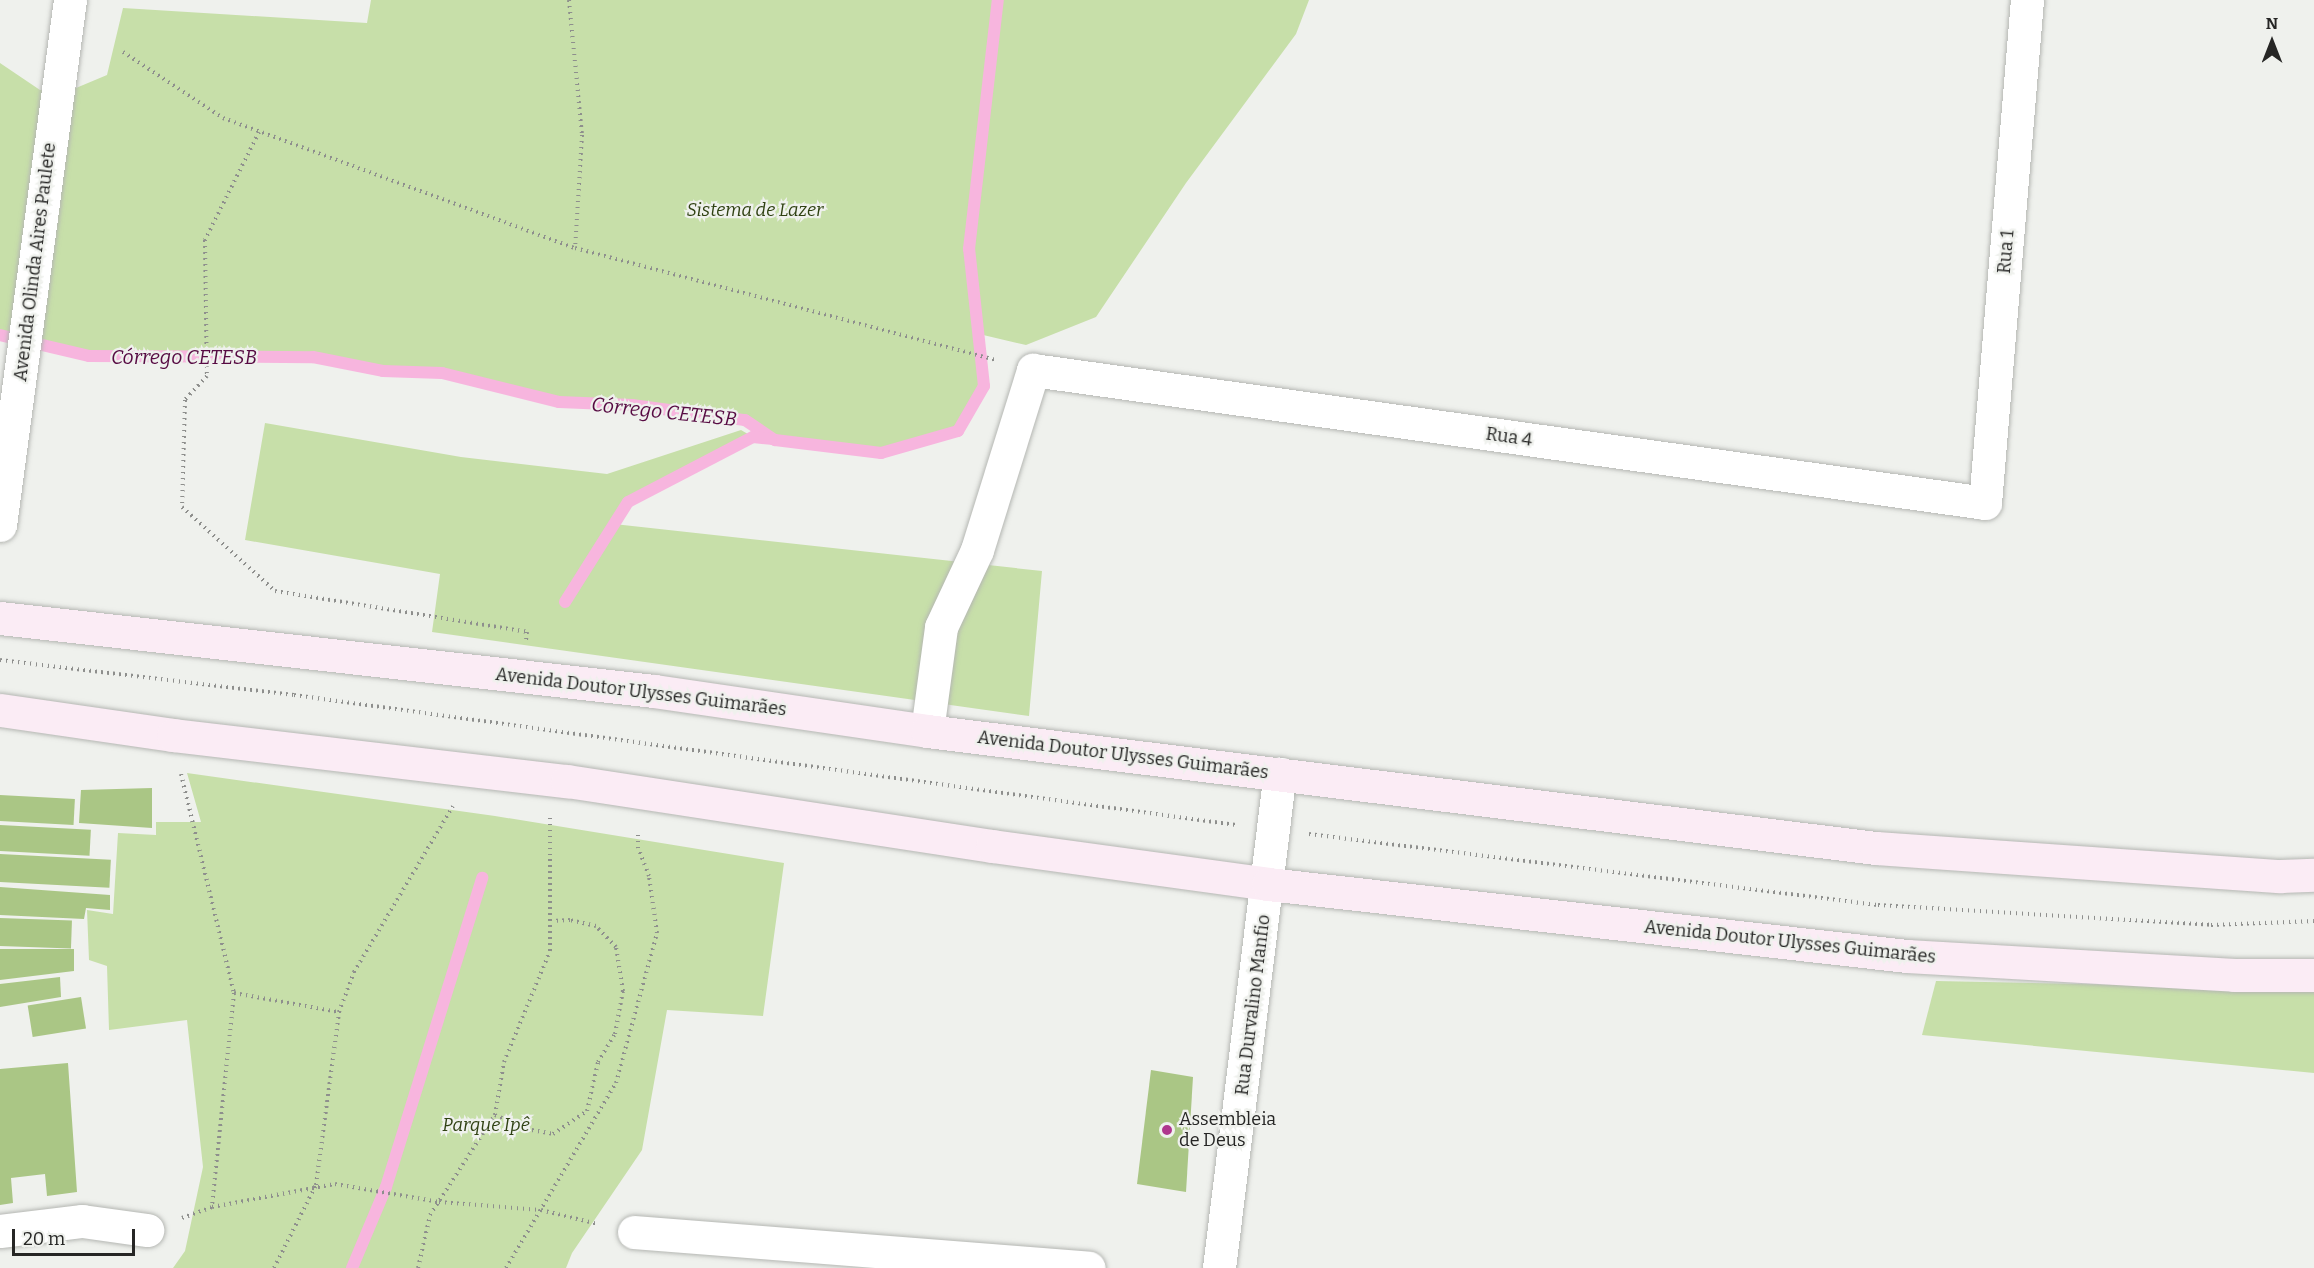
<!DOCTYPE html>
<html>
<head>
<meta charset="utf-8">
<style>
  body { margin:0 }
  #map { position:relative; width:2314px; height:1268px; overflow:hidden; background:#eff1ed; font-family:Bitter,serif }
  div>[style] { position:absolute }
  .green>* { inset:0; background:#c7dfa9 }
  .stream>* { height:12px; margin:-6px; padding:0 6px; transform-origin:6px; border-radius:6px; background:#f7b5de }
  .building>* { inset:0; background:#aac685; transform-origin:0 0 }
  .path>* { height:4px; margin-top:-2px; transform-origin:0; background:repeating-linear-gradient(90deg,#8e8f8d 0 1.5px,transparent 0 6px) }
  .roads { filter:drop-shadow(0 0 2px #b5b7b3) drop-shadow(0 0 2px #b5b7b3) }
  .minor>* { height:33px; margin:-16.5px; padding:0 16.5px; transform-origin:16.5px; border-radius:16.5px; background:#fff }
  .tertiary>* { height:33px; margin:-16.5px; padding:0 16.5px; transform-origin:16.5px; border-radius:16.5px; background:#fff }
  .secondary>* { height:33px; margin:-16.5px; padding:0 16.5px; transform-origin:16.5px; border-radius:16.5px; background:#fbecf5 }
  .dots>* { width:16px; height:16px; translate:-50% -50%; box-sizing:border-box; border:3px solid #eff1ed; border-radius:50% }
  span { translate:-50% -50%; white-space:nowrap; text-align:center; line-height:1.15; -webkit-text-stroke:4.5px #eff1ed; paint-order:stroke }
  .park-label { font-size:18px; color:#2f4112; font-style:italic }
  .street-label { font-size:18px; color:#262625 }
  .poi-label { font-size:18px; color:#262625 }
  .left { translate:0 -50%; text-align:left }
  .water-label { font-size:20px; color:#570b43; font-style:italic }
  .north { position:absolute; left:2242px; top:12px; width:60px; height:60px; -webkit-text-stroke:4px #eff1ed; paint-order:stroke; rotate:0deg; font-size:16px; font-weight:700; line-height:24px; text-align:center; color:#262625 }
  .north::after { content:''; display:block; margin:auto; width:21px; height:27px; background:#262625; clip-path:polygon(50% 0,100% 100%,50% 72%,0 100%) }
  .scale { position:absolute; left:12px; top:1229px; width:123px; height:27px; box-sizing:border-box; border:3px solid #262625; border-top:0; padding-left:8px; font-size:18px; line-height:21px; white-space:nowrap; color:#262625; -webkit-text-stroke:4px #eff1ed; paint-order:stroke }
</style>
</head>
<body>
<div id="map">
  <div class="green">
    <div style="clip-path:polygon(371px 0,1309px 0,1296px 34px,1186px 183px,1096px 317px,1026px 345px,979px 334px,984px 386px,958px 431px,881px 453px,775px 440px,744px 420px,632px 405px,559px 402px,442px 373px,383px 371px,313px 357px,89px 356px,0 335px,0 63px,40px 90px,76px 88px,107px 75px,123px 8px,367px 23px)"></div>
    <div style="clip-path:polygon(265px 423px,461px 457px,607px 474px,741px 430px,753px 437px,629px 502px,614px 524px,1042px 571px,1029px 716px,432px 632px,440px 574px,245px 540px)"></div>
    <div style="clip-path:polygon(187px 773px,495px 816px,784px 863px,763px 1016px,667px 1010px,642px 1150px,572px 1253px,566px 1268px,173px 1268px,185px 1251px,203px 1167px,187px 1020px,109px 1030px,107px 966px,89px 960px,87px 910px,113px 914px,118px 833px,156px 835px,156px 822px,201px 822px)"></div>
    <div style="clip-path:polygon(1936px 981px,2314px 989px,2314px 1073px,1922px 1035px)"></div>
  </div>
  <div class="stream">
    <div style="left:0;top:335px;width:91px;rotate:13.3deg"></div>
    <div style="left:89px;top:356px;width:224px;rotate:0.3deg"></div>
    <div style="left:313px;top:357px;width:71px;rotate:11.3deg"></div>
    <div style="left:383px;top:371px;width:59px;rotate:1.9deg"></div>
    <div style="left:442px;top:373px;width:121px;rotate:13.9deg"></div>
    <div style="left:559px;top:402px;width:73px;rotate:2.4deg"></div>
    <div style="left:632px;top:405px;width:114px;rotate:7.6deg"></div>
    <div style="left:745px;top:420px;width:36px;rotate:34deg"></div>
    <div style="left:775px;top:440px;width:107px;rotate:7deg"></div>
    <div style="left:881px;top:453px;width:80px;rotate:-15.9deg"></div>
    <div style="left:958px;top:431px;width:52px;rotate:-60deg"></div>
    <div style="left:984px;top:386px;width:138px;rotate:-96.2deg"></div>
    <div style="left:969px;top:249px;width:251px;rotate:-83.4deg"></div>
    <div style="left:565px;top:602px;width:118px;rotate:-57.8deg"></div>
    <div style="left:628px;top:502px;width:141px;rotate:-27.5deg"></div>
    <div style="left:753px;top:437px;width:18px;rotate:6deg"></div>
    <div style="left:352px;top:1268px;width:88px;rotate:-67.2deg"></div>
    <div style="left:386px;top:1187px;width:324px;rotate:-72.7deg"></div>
  </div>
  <div class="building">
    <div style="clip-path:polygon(152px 788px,152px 828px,79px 823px,81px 790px)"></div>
    <div style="left:0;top:795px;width:75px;height:26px;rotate:3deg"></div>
    <div style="left:0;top:825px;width:91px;height:26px;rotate:3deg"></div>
    <div style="left:0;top:854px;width:111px;height:28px;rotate:3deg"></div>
    <div style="clip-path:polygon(0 887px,110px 895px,110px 910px,86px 908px,84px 919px,0 915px)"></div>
    <div style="left:0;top:918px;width:72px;height:28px;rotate:2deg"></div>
    <div style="clip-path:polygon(0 949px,74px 949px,74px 971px,0 980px)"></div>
    <div style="clip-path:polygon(60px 977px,61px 997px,0 1007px,0 984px)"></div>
    <div style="left:81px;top:997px;width:32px;height:54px;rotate:81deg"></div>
    <div style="clip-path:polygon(68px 1063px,77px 1192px,47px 1196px,45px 1174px,11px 1178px,13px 1203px,0 1205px,0 1069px)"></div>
    <div style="clip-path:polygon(1151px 1070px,1193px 1077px,1186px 1192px,1137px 1184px)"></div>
  </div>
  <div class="path">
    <div style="left:569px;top:0;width:136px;rotate:84.5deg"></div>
    <div style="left:582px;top:135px;width:113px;rotate:93.5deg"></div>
    <div style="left:123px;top:52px;width:120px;rotate:33.4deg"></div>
    <div style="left:223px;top:118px;width:375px;rotate:20.3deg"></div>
    <div style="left:575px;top:248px;width:437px;rotate:14.9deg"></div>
    <div style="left:259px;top:132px;width:121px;rotate:116.6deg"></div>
    <div style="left:205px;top:240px;width:136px;rotate:89.2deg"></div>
    <div style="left:207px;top:376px;width:33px;rotate:133deg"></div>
    <div style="left:185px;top:400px;width:107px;rotate:91.6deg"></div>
    <div style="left:182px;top:507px;width:125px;rotate:42.1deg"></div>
    <div style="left:275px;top:591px;width:255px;rotate:9.2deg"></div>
    <div style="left:527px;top:632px;width:8px;rotate:97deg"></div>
    <div style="left:0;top:660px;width:296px;rotate:6.8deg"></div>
    <div style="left:294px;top:695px;width:951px;rotate:7.86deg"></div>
    <div style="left:181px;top:774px;width:225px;rotate:76.4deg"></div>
    <div style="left:234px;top:993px;width:215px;rotate:95.9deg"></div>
    <div style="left:1309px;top:834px;width:573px;rotate:7.11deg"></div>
    <div style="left:1878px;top:905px;width:334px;rotate:3.4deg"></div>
    <div style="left:2211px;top:925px;width:103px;rotate:-2.2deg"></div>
    <div style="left:234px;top:993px;width:107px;rotate:10.3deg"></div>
    <div style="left:495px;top:1115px;width:34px;rotate:24deg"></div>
    <div style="left:526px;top:1129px;width:27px;rotate:10deg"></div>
    <div style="left:553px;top:1134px;width:41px;rotate:-34.1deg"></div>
    <div style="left:587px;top:1111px;width:50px;rotate:-77.3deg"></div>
    <div style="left:598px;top:1062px;width:33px;rotate:-59deg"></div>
    <div style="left:615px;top:1034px;width:44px;rotate:-79.5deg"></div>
    <div style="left:623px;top:991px;width:45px;rotate:-99deg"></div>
    <div style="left:616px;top:947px;width:29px;rotate:-134deg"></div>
    <div style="left:596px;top:926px;width:27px;rotate:-167deg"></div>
    <div style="left:570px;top:920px;width:18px;rotate:177deg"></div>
    <div style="left:182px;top:1218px;width:32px;rotate:-20deg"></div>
    <div style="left:212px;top:1207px;width:125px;rotate:-10.6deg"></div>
    <div style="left:335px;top:1184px;width:106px;rotate:9.8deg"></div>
    <div style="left:439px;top:1202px;width:102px;rotate:4.5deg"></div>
    <div style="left:541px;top:1210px;width:59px;rotate:13.8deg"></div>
    <div style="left:274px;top:1268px;width:93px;rotate:-63.2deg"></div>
    <div style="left:316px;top:1185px;width:175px;rotate:-82.4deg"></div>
    <div style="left:339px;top:1012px;width:43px;rotate:-69.4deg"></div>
    <div style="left:354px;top:972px;width:193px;rotate:-59.2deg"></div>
    <div style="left:418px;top:1268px;width:54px;rotate:-77.2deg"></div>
    <div style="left:430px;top:1215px;width:119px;rotate:-57deg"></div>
    <div style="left:495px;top:1115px;width:54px;rotate:-80.4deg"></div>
    <div style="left:504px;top:1062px;width:120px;rotate:-67.5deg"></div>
    <div style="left:550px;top:951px;width:135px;rotate:-90deg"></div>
    <div style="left:506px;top:1268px;width:215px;rotate:-59.3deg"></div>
    <div style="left:616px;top:1083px;width:156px;rotate:-74.7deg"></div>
    <div style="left:657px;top:933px;width:58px;rotate:-98deg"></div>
    <div style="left:649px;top:876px;width:30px;rotate:-111deg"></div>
    <div style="left:638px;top:848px;width:17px;rotate:-90deg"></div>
  </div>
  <div class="roads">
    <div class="minor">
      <div style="left:0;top:525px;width:530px;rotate:-82.41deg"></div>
      <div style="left:927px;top:731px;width:105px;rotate:-82.3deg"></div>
      <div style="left:941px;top:627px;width:85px;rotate:-64.9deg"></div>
      <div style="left:977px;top:550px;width:189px;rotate:-72.7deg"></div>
      <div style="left:1033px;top:370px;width:961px;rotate:7.95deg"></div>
      <div style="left:1985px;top:503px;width:505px;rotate:-85.23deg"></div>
      <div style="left:0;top:1231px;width:83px;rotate:-7deg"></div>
      <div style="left:82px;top:1221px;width:66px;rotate:7.9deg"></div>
      <div style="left:634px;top:1232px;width:456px;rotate:4.5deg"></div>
    </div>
    <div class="tertiary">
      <div style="left:1219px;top:1268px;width:498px;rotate:-83deg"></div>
    </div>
    <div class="secondary">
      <div style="left:0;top:618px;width:658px;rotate:6.37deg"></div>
      <div style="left:654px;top:691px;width:276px;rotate:8.3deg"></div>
      <div style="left:927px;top:731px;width:956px;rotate:7.03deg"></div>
      <div style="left:1876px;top:848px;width:405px;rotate:4deg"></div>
      <div style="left:2280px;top:876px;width:34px;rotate:-2deg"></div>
      <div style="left:0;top:710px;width:175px;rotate:8.2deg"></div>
      <div style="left:173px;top:735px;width:397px;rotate:6.7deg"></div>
      <div style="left:567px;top:781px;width:430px;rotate:8.7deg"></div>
      <div style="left:992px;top:846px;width:279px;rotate:7.8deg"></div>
      <div style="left:1268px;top:884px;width:643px;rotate:6.43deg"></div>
      <div style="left:1907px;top:956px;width:328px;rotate:3.3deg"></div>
      <div style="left:2234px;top:975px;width:80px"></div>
    </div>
  </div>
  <div class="dots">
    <div style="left:1167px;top:1130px;background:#af378d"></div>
  </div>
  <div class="park-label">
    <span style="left:755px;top:210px">Sistema de Lazer</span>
    <span style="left:486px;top:1125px">Parque Ipê</span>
  </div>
  <div class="street-label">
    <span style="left:2006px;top:252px;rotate:-85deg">Rua 1</span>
    <span style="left:35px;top:262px;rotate:-83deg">Avenida Olinda Aires Paulete</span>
    <span style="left:1509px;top:437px;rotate:8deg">Rua 4</span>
    <span style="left:641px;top:692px;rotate:7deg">Avenida Doutor Ulysses Guimarães</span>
    <span style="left:1123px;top:755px;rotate:7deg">Avenida Doutor Ulysses Guimarães</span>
    <span style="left:1790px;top:942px;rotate:6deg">Avenida Doutor Ulysses Guimarães</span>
    <span style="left:1253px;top:1005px;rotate:-83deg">Rua Durvalino Manfio</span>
  </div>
  <div class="poi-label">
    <span class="left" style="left:1179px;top:1130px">Assembleia<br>de Deus</span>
  </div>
  <div class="water-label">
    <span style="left:184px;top:357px">Córrego CETESB</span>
    <span style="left:664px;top:412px;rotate:6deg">Córrego CETESB</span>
  </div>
  <div class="north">N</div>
  <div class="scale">20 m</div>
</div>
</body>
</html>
